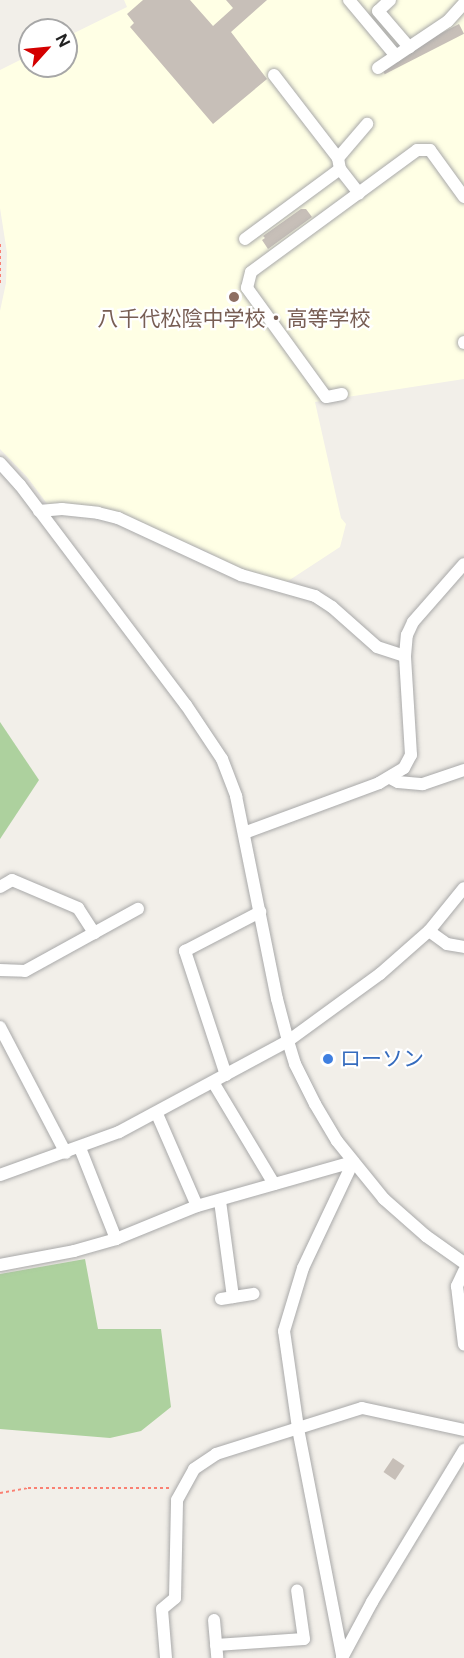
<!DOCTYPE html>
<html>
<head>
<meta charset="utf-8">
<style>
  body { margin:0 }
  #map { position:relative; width:464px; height:1658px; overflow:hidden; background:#f2efe9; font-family:"Public Sans","Noto Sans JP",sans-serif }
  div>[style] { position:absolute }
  .education>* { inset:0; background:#ffffe5 }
  .forest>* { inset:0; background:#add19e }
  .building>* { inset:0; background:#c7bfb8; transform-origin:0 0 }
  .path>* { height:2px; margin-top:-1px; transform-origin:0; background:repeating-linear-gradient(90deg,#fa8072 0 3px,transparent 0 6px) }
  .roads { filter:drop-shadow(0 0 2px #a9a9a9) drop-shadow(0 0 2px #a9a9a9) }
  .minor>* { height:12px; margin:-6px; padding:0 6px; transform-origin:6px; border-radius:6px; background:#fff }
  .dots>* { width:16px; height:16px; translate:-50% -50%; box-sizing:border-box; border:3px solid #fff; border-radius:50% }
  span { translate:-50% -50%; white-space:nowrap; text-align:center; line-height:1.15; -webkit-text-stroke:4.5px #fff; paint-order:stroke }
  .education-label { font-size:21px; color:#785e54 }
  .shop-label { font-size:21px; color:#366cbe }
  .left { translate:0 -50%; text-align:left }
  .north { position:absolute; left:18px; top:18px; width:60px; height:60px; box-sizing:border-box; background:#fff; border:2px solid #a7a7a7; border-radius:50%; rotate:63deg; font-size:16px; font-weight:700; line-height:24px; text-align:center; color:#222 }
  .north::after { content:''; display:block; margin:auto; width:21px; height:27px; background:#d40000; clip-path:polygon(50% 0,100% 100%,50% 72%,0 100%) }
</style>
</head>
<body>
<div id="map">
  <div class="education">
    <div style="clip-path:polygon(124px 0,464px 0,464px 379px,315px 402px,341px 518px,346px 524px,340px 547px,285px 583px,235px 568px,208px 552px,118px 514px,48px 505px,27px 477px,0 449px,0 311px,6px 283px,7px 253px,0 208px,0 70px,30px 55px,30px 66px,66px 66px,66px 37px,127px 7px)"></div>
  </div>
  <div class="forest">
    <div style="clip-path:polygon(0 722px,39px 780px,0 839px)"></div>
    <div style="clip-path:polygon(85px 1259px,98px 1329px,161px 1329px,171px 1407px,141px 1431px,110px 1438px,0 1429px,0 1274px)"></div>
  </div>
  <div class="building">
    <div style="clip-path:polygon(143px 0,190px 0,213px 26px,233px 8px,226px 0,267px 0,231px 32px,267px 79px,213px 124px,130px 27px,134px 23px,127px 14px)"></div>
    <div style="left:459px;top:24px;width:11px;height:89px;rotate:63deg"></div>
    <div style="clip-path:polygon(301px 209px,306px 209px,312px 217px,268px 249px,262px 240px,265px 238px,263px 236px)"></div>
    <div style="left:393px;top:1458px;width:14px;height:17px;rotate:34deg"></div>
  </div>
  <div class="path">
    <div style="left:0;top:244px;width:40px;rotate:90deg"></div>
    <div style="left:0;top:1493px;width:28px;rotate:-10deg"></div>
    <div style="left:28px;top:1488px;width:143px"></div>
  </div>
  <div class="roads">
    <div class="minor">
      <div style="left:349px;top:0;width:73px;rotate:50deg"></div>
      <div style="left:390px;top:0;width:16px;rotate:137deg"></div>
      <div style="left:378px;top:11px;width:48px;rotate:49.3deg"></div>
      <div style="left:378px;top:68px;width:84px;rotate:-33.9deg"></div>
      <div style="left:448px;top:21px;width:24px;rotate:-48deg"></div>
      <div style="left:274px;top:75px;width:105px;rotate:52.4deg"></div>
      <div style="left:338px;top:158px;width:11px;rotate:80deg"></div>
      <div style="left:340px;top:169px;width:31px;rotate:52deg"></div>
      <div style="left:338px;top:158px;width:45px;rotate:-49.5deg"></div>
      <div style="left:245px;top:239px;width:118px;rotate:-36.4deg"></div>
      <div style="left:464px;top:342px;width:1px;rotate:90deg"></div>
      <div style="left:342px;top:394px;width:16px;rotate:169deg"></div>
      <div style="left:326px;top:397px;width:135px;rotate:-125.9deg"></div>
      <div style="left:247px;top:288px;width:16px;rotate:-76deg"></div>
      <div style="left:251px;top:272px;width:206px;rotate:-36.3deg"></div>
      <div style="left:417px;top:150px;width:13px"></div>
      <div style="left:430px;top:150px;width:58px;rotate:54.1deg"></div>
      <div style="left:0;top:463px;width:30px;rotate:48deg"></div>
      <div style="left:20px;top:485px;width:276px;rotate:53deg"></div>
      <div style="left:186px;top:705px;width:65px;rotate:56.3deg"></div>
      <div style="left:222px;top:759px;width:40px;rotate:69deg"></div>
      <div style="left:236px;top:796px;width:207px;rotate:78.6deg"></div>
      <div style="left:277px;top:999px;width:43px;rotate:75.3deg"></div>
      <div style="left:288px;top:1041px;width:24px;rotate:73deg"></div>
      <div style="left:295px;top:1064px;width:45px;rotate:63.4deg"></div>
      <div style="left:315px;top:1104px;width:43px;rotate:59.3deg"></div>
      <div style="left:337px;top:1141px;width:75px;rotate:51deg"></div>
      <div style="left:384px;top:1199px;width:56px;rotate:41.4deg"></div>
      <div style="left:426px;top:1236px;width:47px;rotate:35.4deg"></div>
      <div style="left:39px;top:511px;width:23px;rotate:-5deg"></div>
      <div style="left:62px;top:509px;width:36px;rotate:6deg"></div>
      <div style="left:98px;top:513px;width:21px;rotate:14deg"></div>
      <div style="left:118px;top:518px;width:136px;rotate:24.9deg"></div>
      <div style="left:241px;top:575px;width:77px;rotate:15.8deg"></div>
      <div style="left:315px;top:596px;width:20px;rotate:33deg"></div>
      <div style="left:332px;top:607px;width:60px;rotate:41.6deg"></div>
      <div style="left:377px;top:647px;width:29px;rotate:18deg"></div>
      <div style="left:390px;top:778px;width:9px;rotate:27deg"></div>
      <div style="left:398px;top:782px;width:25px;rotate:5deg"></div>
      <div style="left:423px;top:784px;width:43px;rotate:-18.9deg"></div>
      <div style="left:244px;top:833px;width:144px;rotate:-20.3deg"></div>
      <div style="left:379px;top:783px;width:29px;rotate:-31deg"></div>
      <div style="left:404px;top:768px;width:15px;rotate:-62deg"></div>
      <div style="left:411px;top:755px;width:99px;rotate:-93.5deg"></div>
      <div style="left:405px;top:656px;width:21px;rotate:-85deg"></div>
      <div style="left:407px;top:635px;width:14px;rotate:-65deg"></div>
      <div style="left:413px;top:622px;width:77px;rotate:-48.7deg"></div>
      <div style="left:0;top:887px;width:14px;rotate:-30deg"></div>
      <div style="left:12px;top:880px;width:72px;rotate:23deg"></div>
      <div style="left:78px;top:908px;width:30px;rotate:57deg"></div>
      <div style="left:429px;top:931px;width:22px;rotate:36deg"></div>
      <div style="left:447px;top:944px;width:17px;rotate:10deg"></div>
      <div style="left:0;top:970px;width:25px;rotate:2deg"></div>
      <div style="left:25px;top:971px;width:129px;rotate:-28.8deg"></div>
      <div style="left:0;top:1027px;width:142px;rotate:62.4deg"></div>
      <div style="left:226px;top:1075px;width:131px;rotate:-108.3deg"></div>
      <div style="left:185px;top:951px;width:85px;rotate:-27.5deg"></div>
      <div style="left:213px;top:1082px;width:119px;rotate:59.1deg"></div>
      <div style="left:157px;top:1114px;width:100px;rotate:66.5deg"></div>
      <div style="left:80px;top:1148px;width:98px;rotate:68.4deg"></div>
      <div style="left:0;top:1175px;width:127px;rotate:-19.9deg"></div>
      <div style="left:119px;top:1132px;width:192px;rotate:-28.3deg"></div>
      <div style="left:288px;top:1041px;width:114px;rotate:-36.1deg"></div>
      <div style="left:380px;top:974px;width:65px;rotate:-41.3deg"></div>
      <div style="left:429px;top:931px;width:55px;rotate:-50.9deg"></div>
      <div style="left:220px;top:1201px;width:97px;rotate:82.3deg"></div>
      <div style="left:0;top:1265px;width:75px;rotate:-10.7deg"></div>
      <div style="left:74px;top:1251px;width:44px;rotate:-15.9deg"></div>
      <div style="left:116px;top:1239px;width:87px;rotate:-22.2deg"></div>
      <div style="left:197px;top:1206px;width:162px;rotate:-15.8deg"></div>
      <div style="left:464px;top:1271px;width:17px;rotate:115deg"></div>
      <div style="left:457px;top:1286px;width:59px;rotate:83.2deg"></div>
      <div style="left:221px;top:1299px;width:33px;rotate:-9deg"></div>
      <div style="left:214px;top:1620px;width:38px;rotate:85deg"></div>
      <div style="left:216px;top:1645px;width:88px;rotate:-3.9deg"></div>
      <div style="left:304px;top:1639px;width:49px;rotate:-98.1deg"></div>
      <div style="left:342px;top:1655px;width:231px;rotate:-101deg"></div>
      <div style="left:298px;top:1428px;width:98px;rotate:-98.2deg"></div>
      <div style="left:284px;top:1331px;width:66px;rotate:-73.2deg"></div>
      <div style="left:303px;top:1268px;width:117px;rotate:-64.7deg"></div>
      <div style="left:166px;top:1658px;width:49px;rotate:-94.7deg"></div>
      <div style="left:162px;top:1609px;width:17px;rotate:-40deg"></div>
      <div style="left:175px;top:1598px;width:98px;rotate:-88.8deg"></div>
      <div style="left:177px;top:1500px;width:35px;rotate:-61deg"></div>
      <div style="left:194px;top:1469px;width:27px;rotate:-34deg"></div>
      <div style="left:216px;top:1454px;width:153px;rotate:-17.5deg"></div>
      <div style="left:362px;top:1408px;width:104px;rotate:12.2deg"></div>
      <div style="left:342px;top:1658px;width:64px;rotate:-61.8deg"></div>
      <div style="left:372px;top:1602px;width:178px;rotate:-58.8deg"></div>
    </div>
  </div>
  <div class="dots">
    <div style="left:234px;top:297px;background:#8d6e63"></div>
    <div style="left:328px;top:1059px;background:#3f7fe0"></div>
  </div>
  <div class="education-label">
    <span style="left:234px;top:319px">八千代松陰中学校・高等学校</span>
  </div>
  <div class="shop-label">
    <span class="left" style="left:340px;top:1059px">ローソン</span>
  </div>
  <div class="north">N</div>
</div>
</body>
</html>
